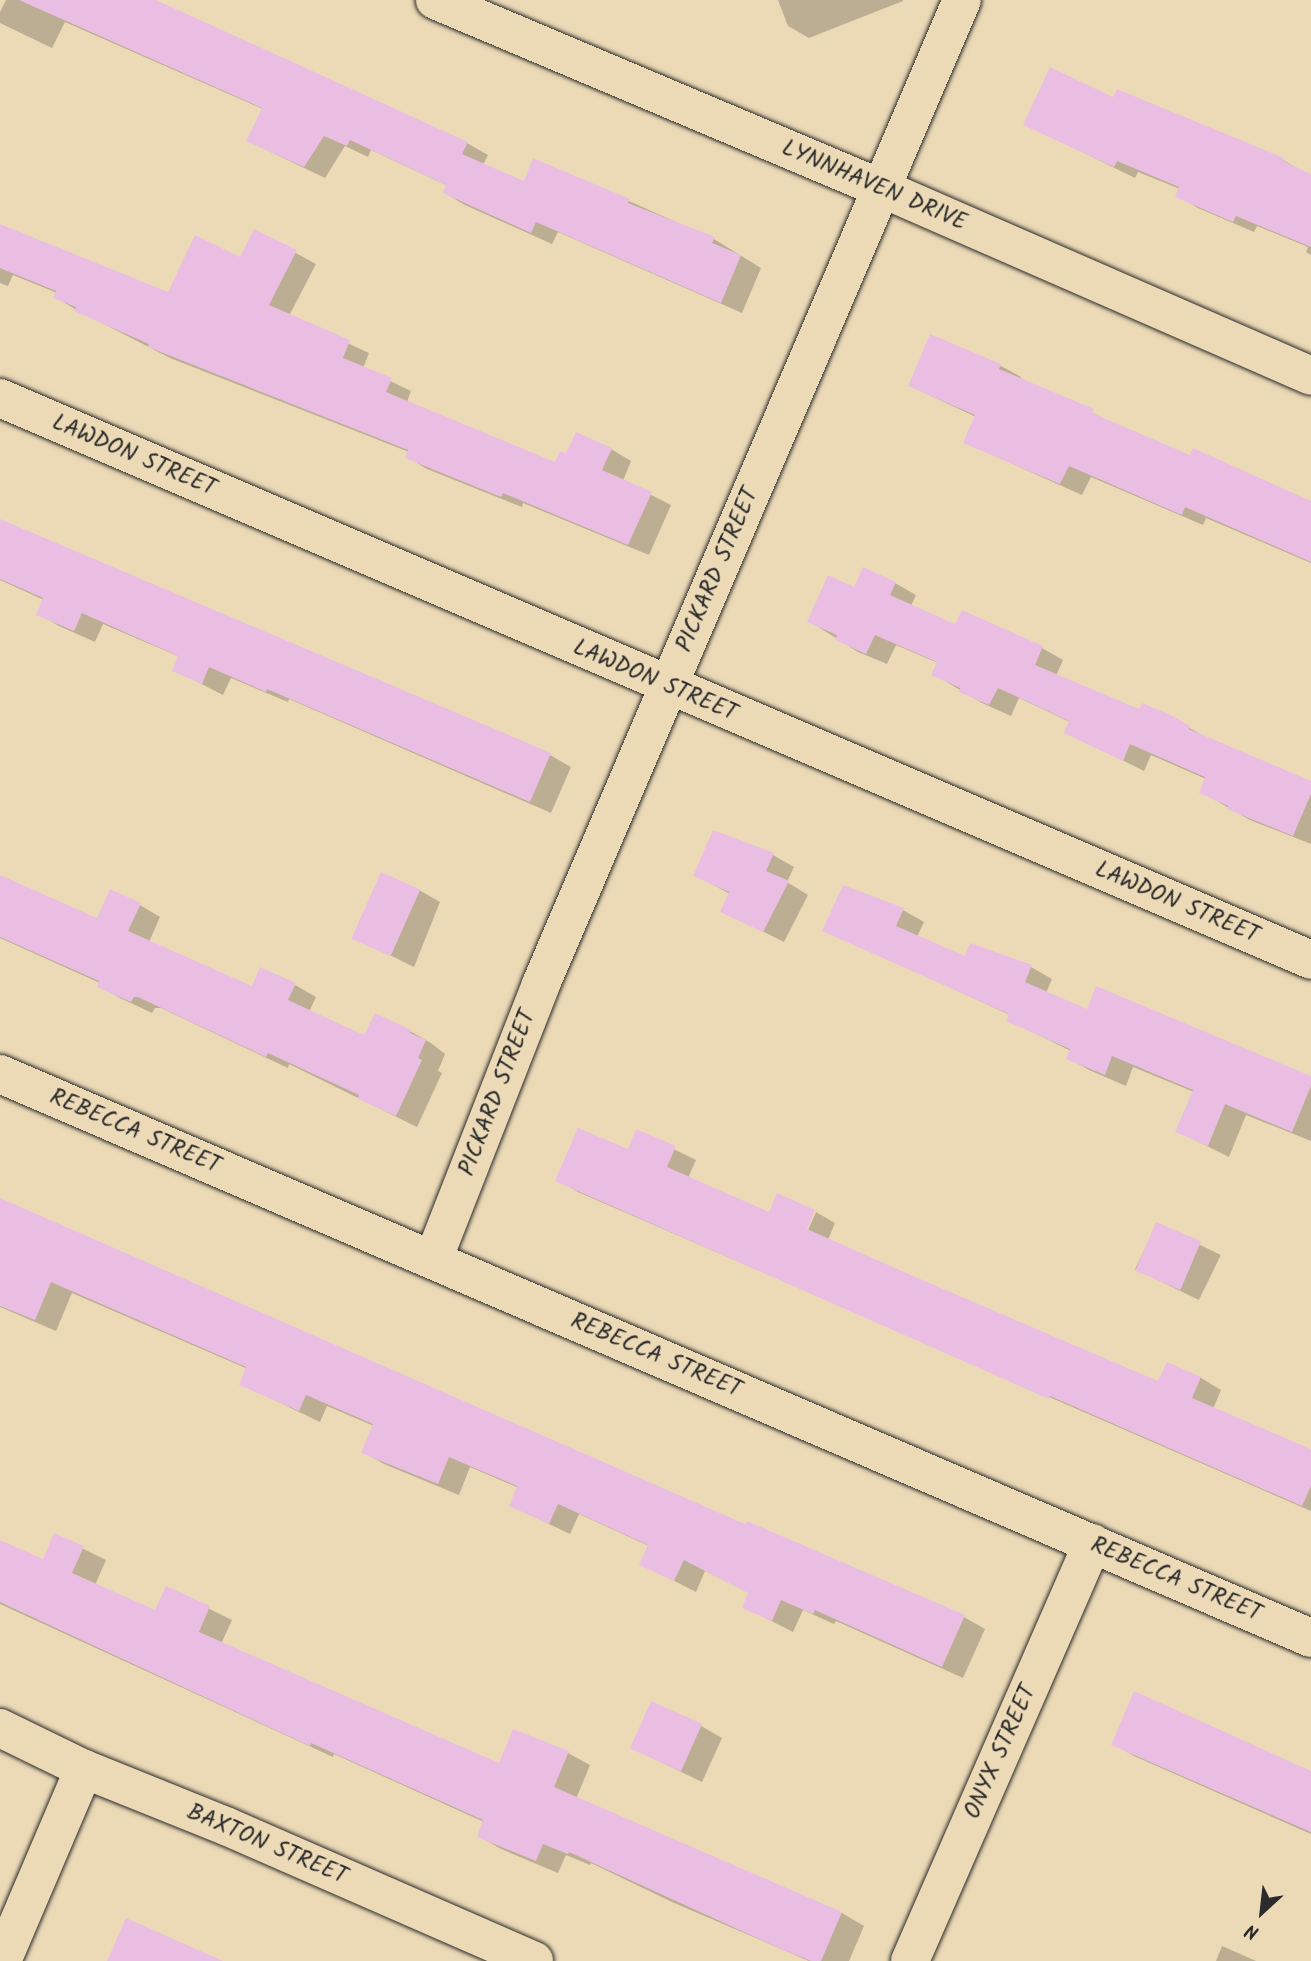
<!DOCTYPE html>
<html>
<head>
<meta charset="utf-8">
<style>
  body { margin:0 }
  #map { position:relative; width:1311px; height:1961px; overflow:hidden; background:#ecdab7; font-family:Kalam,sans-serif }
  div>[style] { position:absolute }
  .shadow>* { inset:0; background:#0003; transform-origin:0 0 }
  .building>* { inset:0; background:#eabee3; transform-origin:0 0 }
  .roads { filter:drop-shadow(0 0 2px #2b2b2b) drop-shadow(0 0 2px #2b2b2b) }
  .minor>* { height:38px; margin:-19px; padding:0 19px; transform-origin:19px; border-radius:19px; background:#ecdab7 }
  span { translate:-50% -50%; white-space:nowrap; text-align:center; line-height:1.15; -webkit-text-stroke:5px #ecdab7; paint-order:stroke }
  .street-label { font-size:23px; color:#2b2b2b }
  .north { position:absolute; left:1227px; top:1877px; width:70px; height:70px; -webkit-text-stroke:5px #ecdab7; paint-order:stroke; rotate:207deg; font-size:19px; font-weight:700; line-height:28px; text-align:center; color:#2b2b2b }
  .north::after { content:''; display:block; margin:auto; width:24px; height:32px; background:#2b2b2b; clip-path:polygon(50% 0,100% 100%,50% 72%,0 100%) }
</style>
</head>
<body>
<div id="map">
  <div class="shadow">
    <div style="clip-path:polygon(6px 0,152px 0,467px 143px,488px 155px,483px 165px,524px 183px,629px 201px,714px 239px,761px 268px,742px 313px,558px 232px,552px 244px,465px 205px,445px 193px,448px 186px,371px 150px,368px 157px,345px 146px,325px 178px,248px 141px,263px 109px,65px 22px,52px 48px,0 23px,0 12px)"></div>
    <div style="clip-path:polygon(778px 0,903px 0,903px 1px,809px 38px,788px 26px)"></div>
    <div style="clip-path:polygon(1118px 91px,1283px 160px,1311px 176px,1311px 255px,1306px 252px,1308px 247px,1257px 226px,1254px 232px,1198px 208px,1178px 196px,1180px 189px,1138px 172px,1135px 178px,1025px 124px,1114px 99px)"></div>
    <div style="clip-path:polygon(0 225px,169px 294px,241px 259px,255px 231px,316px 264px,289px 316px,369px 353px,363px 368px,411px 391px,407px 402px,556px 464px,567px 456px,611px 449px,631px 461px,623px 481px,671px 505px,649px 555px,523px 503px,522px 507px,427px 469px,407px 457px,409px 452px,170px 358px,75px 309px,55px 297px,57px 293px,13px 275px,8px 286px,0 283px)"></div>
    <div style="clip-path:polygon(931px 336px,1001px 366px,1021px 377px,1020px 380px,1190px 458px,1311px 502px,1311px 563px,1206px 518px,1203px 525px,1091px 477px,1082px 495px,966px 443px,976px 417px,910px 386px)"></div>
    <div style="clip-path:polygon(0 521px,550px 755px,571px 767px,551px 813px,289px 699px,288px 702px,231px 678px,223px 695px,174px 670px,180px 657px,103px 624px,95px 642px,59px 626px,38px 614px,44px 600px,0 580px)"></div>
    <div style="clip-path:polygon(895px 583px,916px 595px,911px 606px,956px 626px,1042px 648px,1063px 660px,1056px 676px,1140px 711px,1170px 717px,1211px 740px,1311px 783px,1311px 844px,1250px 820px,1201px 792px,1206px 779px,1151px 755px,1144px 771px,1066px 732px,1070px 722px,1019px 698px,1011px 716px,982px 703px,933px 674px,938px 663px,896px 645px,887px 664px,858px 652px,809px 621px,855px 589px)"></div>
    <div style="clip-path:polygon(773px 855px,794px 867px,787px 882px,808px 895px,784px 942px,722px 911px,730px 894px,695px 875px)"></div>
    <div style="clip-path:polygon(0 877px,98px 920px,140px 905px,160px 917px,149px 942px,253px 988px,295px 985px,316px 997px,309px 1012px,365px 1037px,410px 1031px,431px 1043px,445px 1054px,438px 1071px,442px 1073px,417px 1127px,289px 1064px,288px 1068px,161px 1008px,155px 1008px,152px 1013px,120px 998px,99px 986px,100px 983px,0 938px)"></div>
    <div style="clip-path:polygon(419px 890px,440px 902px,414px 967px,355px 938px)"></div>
    <div style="clip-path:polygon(903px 910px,924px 922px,917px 937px,965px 958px,1031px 967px,1052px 979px,1046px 993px,1088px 1011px,1311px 1078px,1311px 1141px,1246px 1115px,1229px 1157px,1177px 1131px,1194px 1092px,1133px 1067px,1126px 1086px,1089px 1070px,1068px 1058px,1071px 1051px,1008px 1020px,1010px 1015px,825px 930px)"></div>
    <div style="clip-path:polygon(637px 1131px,696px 1160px,688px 1178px,805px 1237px,816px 1212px,835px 1223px,828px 1240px,1159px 1383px,1168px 1364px,1201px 1378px,1221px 1390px,1213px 1409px,1311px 1452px,1311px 1511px,578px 1192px,558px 1180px,629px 1151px)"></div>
    <div style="clip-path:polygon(0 1199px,746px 1527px,748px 1524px,964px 1617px,985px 1629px,963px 1678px,836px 1621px,834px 1624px,803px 1610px,793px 1632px,744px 1607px,750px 1593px,705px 1571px,696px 1592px,641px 1564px,649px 1546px,579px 1514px,570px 1534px,511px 1506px,519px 1488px,470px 1467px,459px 1495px,384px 1464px,363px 1452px,374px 1426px,327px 1406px,320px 1422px,241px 1384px,248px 1369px,72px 1293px,56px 1331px,0 1307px)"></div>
    <div style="left:1157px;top:1224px;width:71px;height:50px;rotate:26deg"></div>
    <div style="clip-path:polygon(55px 1535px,106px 1560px,95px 1585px,156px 1612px,167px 1588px,232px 1620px,221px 1644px,499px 1766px,568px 1753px,590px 1765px,576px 1799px,842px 1913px,864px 1926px,849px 1961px,809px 1961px,672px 1902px,591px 1863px,590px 1865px,566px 1855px,558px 1873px,501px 1849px,479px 1836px,484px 1822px,334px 1754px,333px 1757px,0 1604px,0 1542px,43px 1561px)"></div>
    <div style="clip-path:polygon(701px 1726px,722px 1738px,702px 1782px,632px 1748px)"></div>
    <div style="clip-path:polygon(1113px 1744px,1311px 1772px,1311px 1834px,1134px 1756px)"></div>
    <div style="clip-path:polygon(1222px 1946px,1256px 1961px,1216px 1961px)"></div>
  </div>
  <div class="building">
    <div style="clip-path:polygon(19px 0,156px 0,468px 142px,462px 154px,524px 181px,533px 158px,630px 199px,628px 203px,715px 237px,712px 243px,741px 255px,721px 303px,536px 222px,531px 233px,443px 193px,446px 185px,350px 140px,347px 146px,324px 136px,304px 167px,246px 141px,262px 108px)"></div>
    <div style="clip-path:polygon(1050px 67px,1113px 97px,1117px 89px,1284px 158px,1283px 161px,1311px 174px,1311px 247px,1236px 216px,1233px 222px,1175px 197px,1179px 187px,1117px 161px,1114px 167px,1023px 125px)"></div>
    <div style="clip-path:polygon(0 224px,168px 292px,195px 235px,240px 257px,254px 229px,297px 250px,269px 305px,350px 340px,343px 358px,392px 378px,386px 392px,555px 462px,560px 451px,566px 453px,576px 432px,612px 448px,602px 470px,652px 492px,628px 545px,503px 493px,501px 497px,405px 458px,408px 450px,148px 347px,149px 344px,74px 311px,76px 307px,53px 298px,56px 291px,0 268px)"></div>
    <div style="clip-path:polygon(930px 334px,1001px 364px,999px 369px,1094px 409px,1092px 413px,1190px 455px,1193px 448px,1311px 501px,1311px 562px,1185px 507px,1182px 515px,1069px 466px,1060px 484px,963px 443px,975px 415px,908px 386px)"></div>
    <div style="clip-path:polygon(0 519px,551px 753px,530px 802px,267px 689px,266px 692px,209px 667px,202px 684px,172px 671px,178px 656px,82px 613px,74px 631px,36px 615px,43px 598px,0 579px)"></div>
    <div style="clip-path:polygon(863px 567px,896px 582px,890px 595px,955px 624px,962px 610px,1043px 646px,1035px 665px,1139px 709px,1142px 703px,1171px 715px,1190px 726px,1189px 729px,1311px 781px,1311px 794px,1293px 836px,1227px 809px,1228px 806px,1199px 793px,1205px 777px,1130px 744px,1123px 761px,1064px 733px,1069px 721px,998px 688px,989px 705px,959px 692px,960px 688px,931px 675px,937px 662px,875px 635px,866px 654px,835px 640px,837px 635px,807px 622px,828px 575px,854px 587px)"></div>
    <div style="clip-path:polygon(713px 830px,774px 853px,766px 871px,789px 881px,763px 932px,720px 912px,729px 892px,693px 876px)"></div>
    <div style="left:381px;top:872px;width:43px;height:73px;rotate:24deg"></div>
    <div style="clip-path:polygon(0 875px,97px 918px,110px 889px,141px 903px,128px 931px,252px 986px,260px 967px,296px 983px,288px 1000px,364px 1035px,375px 1013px,411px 1030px,410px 1033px,426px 1040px,418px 1058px,422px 1060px,396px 1116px,358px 1099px,359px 1095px,268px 1053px,266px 1057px,138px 997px,134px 997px,131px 1002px,97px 987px,99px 981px,0 937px)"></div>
    <div style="clip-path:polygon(843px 885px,904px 908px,896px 926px,965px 956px,970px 943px,1032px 965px,1025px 982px,1087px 1009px,1096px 986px,1311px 1076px,1311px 1086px,1292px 1132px,1225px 1104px,1208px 1146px,1175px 1132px,1193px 1090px,1112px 1056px,1105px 1075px,1066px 1059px,1070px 1049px,1006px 1021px,1009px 1014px,822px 931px)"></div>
    <div style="clip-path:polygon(578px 1128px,628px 1149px,636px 1129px,676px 1146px,667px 1167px,769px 1212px,777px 1193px,815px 1210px,807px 1229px,913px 1276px,1158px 1381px,1167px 1362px,1201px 1377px,1192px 1398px,1311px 1449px,1311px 1486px,1302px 1506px,1050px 1396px,1049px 1399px,555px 1181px)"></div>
    <div style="clip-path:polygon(0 1198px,745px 1524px,747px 1521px,965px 1615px,942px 1667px,815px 1610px,813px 1614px,781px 1600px,772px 1621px,742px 1608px,748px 1593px,684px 1560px,674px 1581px,639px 1565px,648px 1545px,558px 1504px,549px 1524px,509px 1506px,517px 1486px,449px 1457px,438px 1484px,361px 1453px,373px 1424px,306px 1395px,299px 1411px,239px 1385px,246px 1367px,51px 1282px,35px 1320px,0 1306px)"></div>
    <div style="left:1156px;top:1222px;width:49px;height:53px;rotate:23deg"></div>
    <div style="clip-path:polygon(54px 1533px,84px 1546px,72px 1573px,155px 1610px,166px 1586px,210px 1606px,199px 1632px,499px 1763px,513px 1729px,569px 1751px,554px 1787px,842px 1912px,821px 1961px,811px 1961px,781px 1949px,569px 1852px,568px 1854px,543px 1844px,536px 1861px,477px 1837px,483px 1820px,311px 1743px,310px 1746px,271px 1728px,0 1602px,0 1540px,43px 1559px)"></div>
    <div style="clip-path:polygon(1134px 1691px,1311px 1771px,1311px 1832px,1111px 1745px)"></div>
    <div style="left:651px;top:1701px;width:56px;height:52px;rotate:24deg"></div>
    <div style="clip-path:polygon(126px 1918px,223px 1961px,107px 1961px)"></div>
  </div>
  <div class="roads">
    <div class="minor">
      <div style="left:435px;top:0;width:484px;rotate:22.9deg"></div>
      <div style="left:881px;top:188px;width:469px;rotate:23.6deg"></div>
      <div style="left:0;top:398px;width:1426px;rotate:23.2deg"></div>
      <div style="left:0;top:1074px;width:1427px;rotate:23.28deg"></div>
      <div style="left:433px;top:1260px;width:296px;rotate:-68.6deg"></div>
      <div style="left:541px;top:984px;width:1070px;rotate:-66.84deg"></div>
      <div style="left:0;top:1728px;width:93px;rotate:26deg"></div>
      <div style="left:84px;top:1769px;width:155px;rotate:21.9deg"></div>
      <div style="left:228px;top:1827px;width:334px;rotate:23.6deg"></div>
      <div style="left:2px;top:1961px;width:209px;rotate:-66.9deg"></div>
      <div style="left:910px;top:1961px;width:456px;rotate:-66.4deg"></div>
    </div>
  </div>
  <div class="street-label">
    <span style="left:874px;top:186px;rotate:23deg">LYNNHAVEN DRIVE</span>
    <span style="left:134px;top:456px;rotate:23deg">LAWDON STREET</span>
    <span style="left:718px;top:570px;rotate:-67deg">PICKARD STREET</span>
    <span style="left:655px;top:681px;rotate:23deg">LAWDON STREET</span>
    <span style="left:1177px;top:903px;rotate:23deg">LAWDON STREET</span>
    <span style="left:498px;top:1093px;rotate:-69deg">PICKARD STREET</span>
    <span style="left:135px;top:1132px;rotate:23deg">REBECCA STREET</span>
    <span style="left:656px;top:1356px;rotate:23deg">REBECCA STREET</span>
    <span style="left:1176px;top:1580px;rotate:23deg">REBECCA STREET</span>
    <span style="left:1001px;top:1752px;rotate:-66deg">ONYX STREET</span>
    <span style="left:267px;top:1845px;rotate:23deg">BAXTON STREET</span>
  </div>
  <div class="north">N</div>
</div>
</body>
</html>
